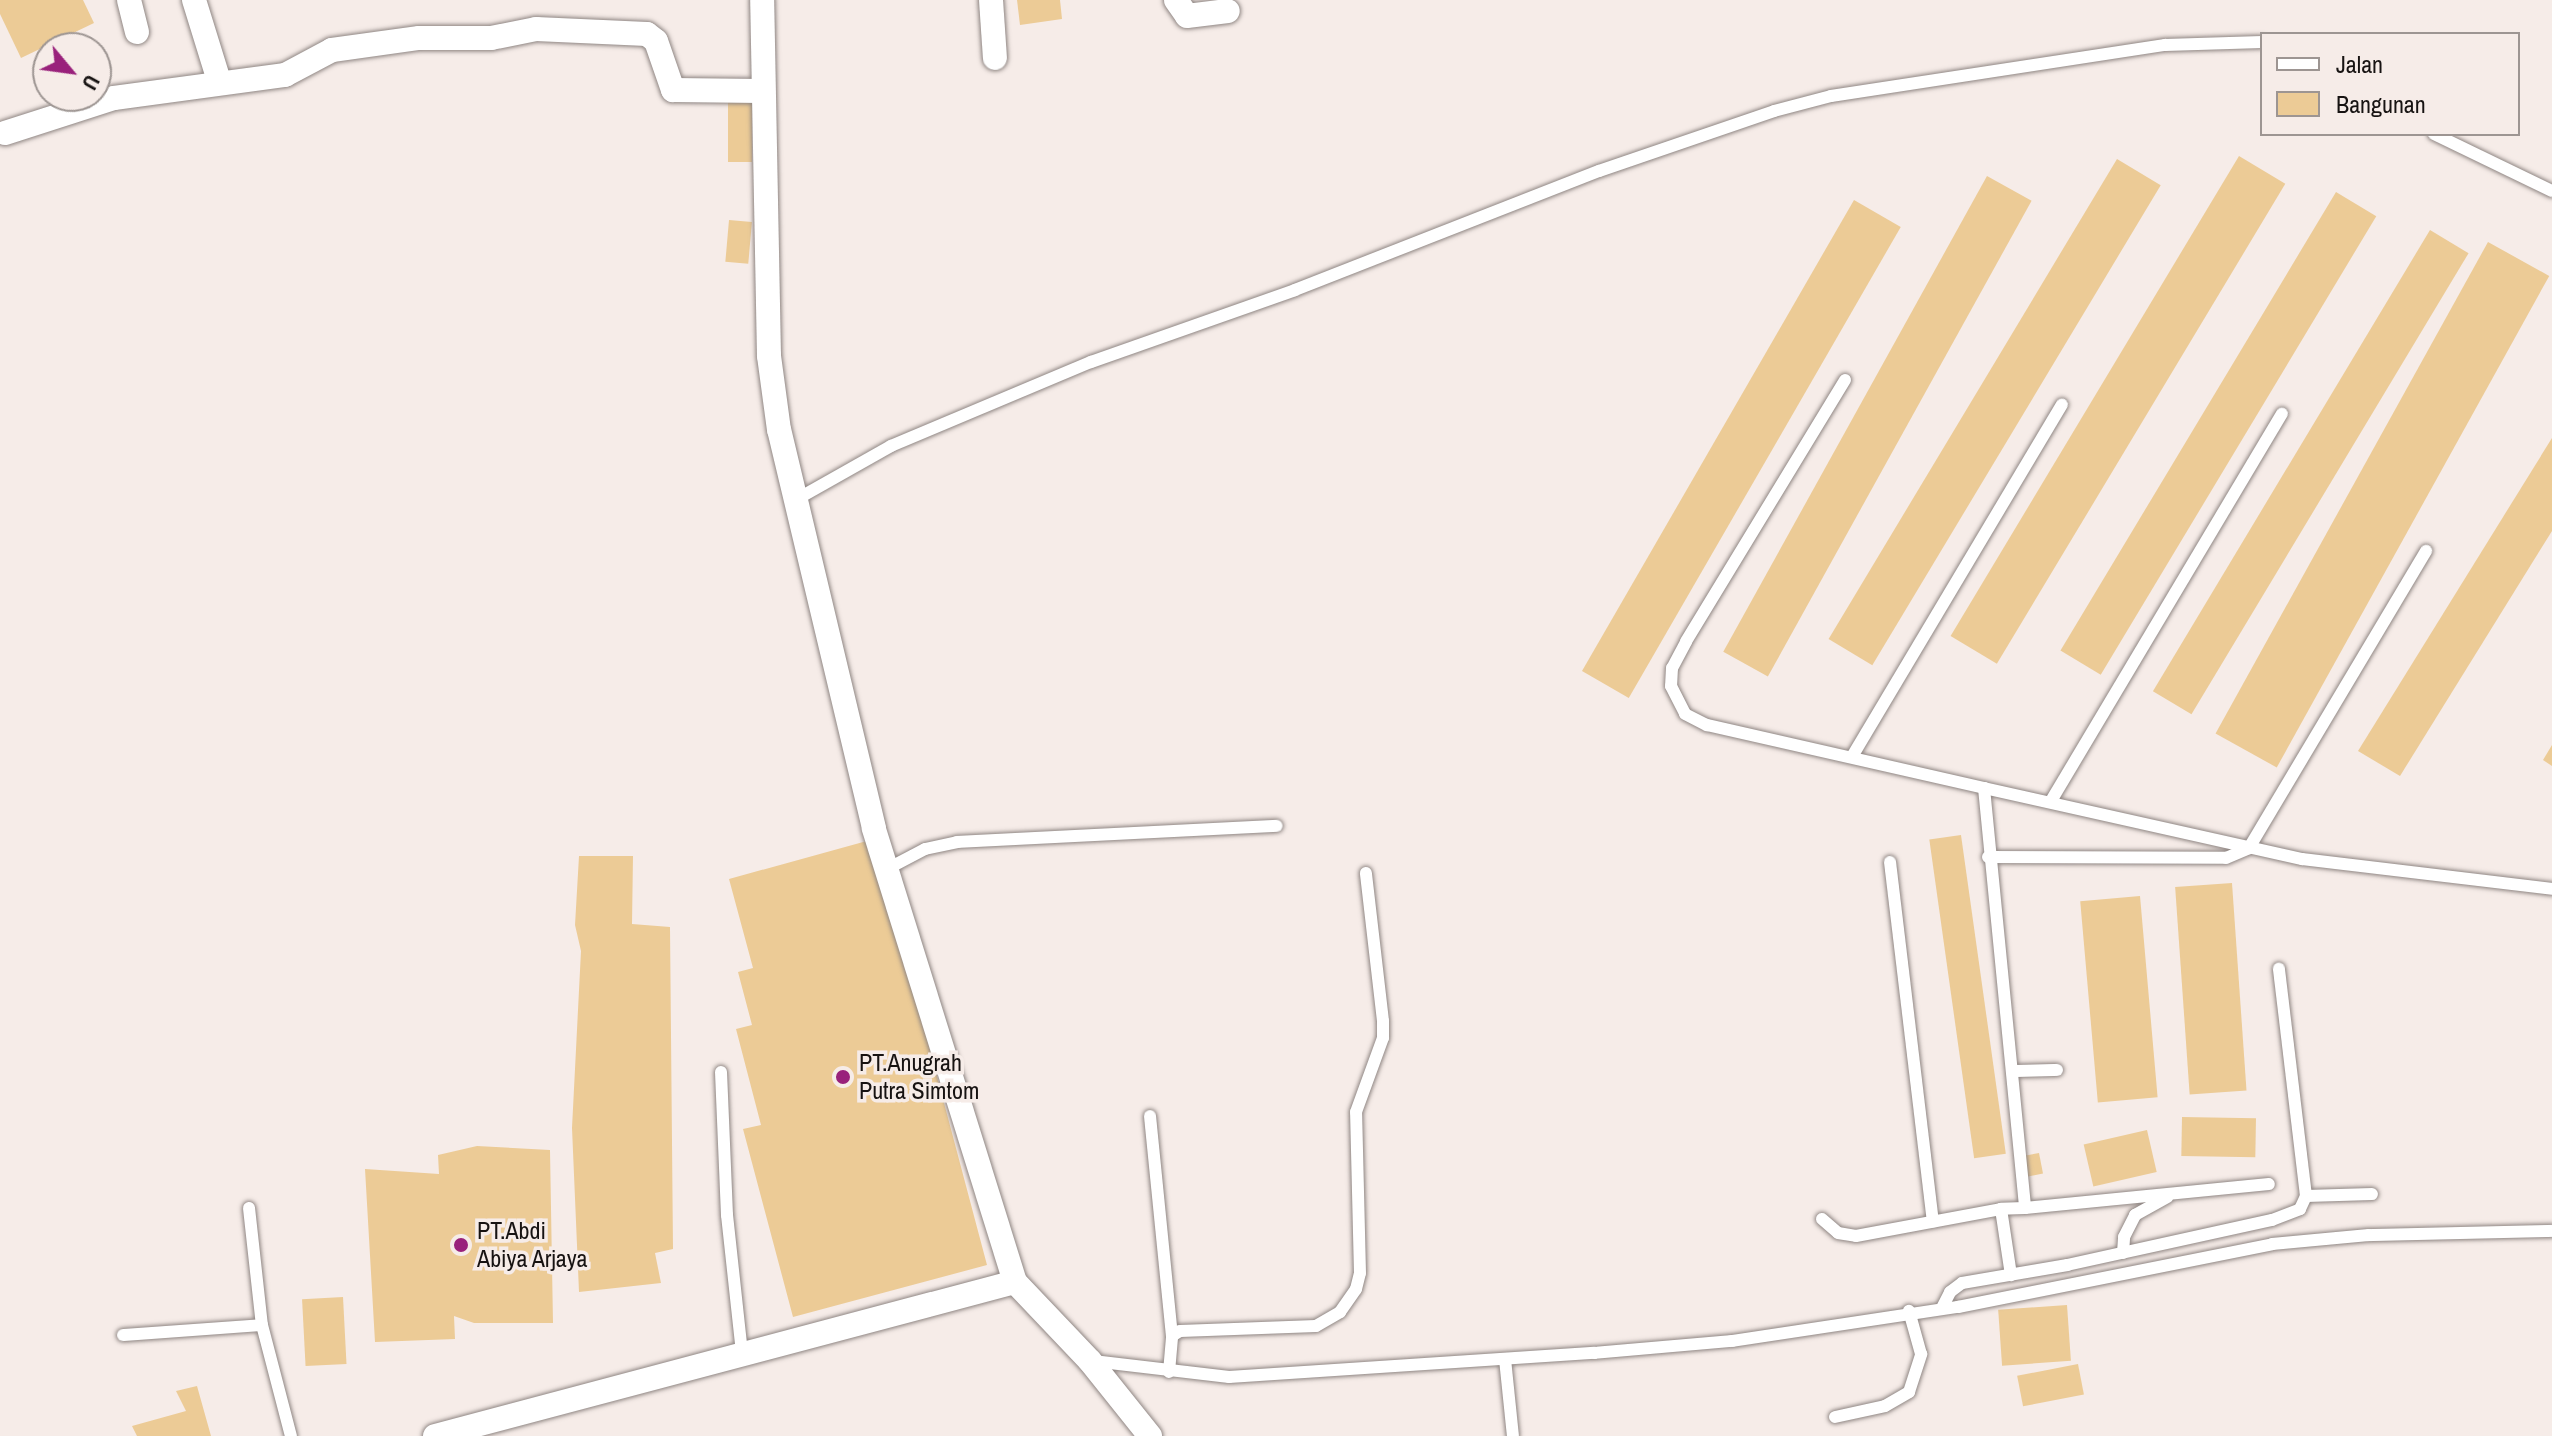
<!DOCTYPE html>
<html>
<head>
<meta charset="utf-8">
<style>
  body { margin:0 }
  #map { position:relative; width:2552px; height:1436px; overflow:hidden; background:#f6ece8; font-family:"Archivo Narrow",sans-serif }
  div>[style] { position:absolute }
  .building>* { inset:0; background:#eccb96; transform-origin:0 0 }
  .roads { filter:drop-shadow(0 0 2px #8f8683) drop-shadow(0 0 2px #8f8683) }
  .service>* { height:12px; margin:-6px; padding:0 6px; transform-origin:6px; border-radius:6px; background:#fff }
  .minor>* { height:24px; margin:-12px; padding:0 12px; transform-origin:12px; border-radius:12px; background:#fff }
  .dots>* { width:22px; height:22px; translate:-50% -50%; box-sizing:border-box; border:4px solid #f6ece8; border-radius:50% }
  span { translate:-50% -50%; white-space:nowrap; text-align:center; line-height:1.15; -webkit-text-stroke:7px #f6ece8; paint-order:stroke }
  .poi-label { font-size:24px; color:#171312 }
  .left { translate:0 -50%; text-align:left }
  .legend { position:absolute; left:2260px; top:32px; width:260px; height:104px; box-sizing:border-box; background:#f6ece8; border:2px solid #9d9592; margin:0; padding:10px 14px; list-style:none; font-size:24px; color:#171312 }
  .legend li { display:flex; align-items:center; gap:16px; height:40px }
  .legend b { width:40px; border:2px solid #9d9592 }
  .north { position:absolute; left:32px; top:32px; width:80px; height:80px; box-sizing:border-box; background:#f6ece8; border:2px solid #9d9592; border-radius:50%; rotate:119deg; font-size:22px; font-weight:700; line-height:32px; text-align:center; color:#171312 }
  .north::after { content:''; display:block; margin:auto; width:28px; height:36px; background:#99217b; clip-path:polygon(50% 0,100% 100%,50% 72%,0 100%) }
</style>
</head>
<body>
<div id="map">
  <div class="building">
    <div style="clip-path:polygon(0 0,83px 0,94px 23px,21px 58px,0 14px)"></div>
    <div style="clip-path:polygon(1017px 0,1060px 0,1062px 19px,1020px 25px)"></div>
    <div style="left:728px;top:99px;width:24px;height:63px"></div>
    <div style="left:2239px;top:156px;width:54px;height:560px;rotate:31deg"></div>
    <div style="left:2117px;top:159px;width:51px;height:560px;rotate:31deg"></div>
    <div style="left:1987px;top:176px;width:51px;height:544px;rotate:29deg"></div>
    <div style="left:2336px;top:192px;width:47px;height:535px;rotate:31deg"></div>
    <div style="left:1854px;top:200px;width:54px;height:544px;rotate:30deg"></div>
    <div style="left:729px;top:220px;width:23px;height:42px;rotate:5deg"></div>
    <div style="left:2430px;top:230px;width:45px;height:538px;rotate:31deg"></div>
    <div style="left:2488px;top:242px;width:70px;height:562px;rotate:29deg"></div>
    <div style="clip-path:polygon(2552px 438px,2552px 531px,2400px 776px,2358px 751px)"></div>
    <div style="clip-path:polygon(2552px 745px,2552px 766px,2543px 760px)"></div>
    <div style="left:1961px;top:835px;width:322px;height:32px;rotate:82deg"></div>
    <div style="clip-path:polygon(874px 839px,987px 1265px,793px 1317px,743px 1129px,761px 1125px,736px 1029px,752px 1025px,738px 972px,753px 968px,729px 879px)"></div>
    <div style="clip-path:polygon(579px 856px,633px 856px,632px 924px,670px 927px,673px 1249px,655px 1253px,661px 1283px,579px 1292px,572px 1128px,581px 951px,575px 925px)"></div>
    <div style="left:2232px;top:883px;width:208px;height:57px;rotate:86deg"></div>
    <div style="left:2140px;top:896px;width:202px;height:60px;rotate:85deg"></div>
    <div style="left:2182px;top:1117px;width:74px;height:39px;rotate:1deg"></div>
    <div style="left:2147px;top:1130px;width:43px;height:65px;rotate:77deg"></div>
    <div style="clip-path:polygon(477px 1146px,550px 1150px,553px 1323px,474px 1323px,454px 1316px,455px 1339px,375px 1342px,365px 1169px,439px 1174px,438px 1155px)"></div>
    <div style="left:2039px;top:1153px;width:21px;height:15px;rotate:79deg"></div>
    <div style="left:343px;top:1297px;width:67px;height:41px;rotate:87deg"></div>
    <div style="left:2067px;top:1305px;width:56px;height:69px;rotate:86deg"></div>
    <div style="left:2078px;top:1364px;width:31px;height:62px;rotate:79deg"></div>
    <div style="clip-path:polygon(197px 1386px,211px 1436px,137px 1436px,132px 1426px,186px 1411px,176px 1391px)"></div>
  </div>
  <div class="roads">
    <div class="service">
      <div style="left:2434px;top:134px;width:131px;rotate:25.8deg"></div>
      <div style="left:1845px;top:380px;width:306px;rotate:121.3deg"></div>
      <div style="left:1686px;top:642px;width:30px;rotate:118deg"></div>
      <div style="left:1672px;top:668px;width:18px;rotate:93deg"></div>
      <div style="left:1671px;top:686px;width:31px;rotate:63deg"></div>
      <div style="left:1685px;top:714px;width:25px;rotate:27deg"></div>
      <div style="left:1707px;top:725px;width:284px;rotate:12.8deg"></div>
      <div style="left:1984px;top:788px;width:422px;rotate:84.4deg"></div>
      <div style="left:2025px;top:1208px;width:24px;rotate:178deg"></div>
      <div style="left:797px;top:499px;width:108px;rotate:-29.4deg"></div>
      <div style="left:891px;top:446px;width:217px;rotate:-22.8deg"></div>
      <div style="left:1091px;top:362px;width:216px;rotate:-19.4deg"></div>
      <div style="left:1295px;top:290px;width:326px;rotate:-21.4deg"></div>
      <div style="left:1599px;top:171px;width:185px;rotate:-18.9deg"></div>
      <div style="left:1774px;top:111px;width:59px;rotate:-14.7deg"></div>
      <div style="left:1831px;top:96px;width:338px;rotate:-8.7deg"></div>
      <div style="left:2165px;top:45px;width:97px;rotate:-1.8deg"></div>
      <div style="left:1853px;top:755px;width:408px;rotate:-59.2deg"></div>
      <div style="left:1984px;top:788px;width:326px;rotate:12.6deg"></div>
      <div style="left:2302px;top:859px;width:252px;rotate:6.8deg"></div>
      <div style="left:2051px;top:801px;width:451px;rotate:-59.2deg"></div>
      <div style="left:1988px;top:857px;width:238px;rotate:0.2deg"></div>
      <div style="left:2226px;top:858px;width:25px;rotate:-23deg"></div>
      <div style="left:2249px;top:848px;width:346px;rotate:-59.2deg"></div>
      <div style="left:1890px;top:862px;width:362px;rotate:83.2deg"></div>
      <div style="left:887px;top:869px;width:43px;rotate:-27.8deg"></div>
      <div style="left:925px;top:849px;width:33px;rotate:-12deg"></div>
      <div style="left:957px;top:842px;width:320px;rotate:-2.9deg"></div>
      <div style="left:2013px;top:1071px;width:44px;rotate:-1.3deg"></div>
      <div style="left:721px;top:1072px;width:143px;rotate:87.6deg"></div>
      <div style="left:727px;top:1215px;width:138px;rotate:83.8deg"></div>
      <div style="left:1150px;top:1116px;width:221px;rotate:84.3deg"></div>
      <div style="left:2306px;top:1196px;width:66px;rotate:-1.7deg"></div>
      <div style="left:249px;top:1208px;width:118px;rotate:83.7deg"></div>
      <div style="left:262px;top:1325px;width:115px;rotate:75.4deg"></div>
      <div style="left:2025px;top:1208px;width:245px;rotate:-5.6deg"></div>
      <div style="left:1822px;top:1219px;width:21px;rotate:41deg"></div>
      <div style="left:1838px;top:1233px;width:18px;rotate:9deg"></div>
      <div style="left:1856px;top:1236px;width:147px;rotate:-10.5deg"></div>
      <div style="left:2001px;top:1209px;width:67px;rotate:81.4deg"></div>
      <div style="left:2123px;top:1253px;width:16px;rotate:-86deg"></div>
      <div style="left:2124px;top:1237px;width:25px;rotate:-63deg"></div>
      <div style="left:2135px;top:1215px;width:37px;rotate:-29deg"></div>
      <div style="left:1942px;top:1308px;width:18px;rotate:-63deg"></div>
      <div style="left:1950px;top:1292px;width:15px;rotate:-37deg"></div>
      <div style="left:1962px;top:1283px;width:107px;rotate:-9.7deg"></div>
      <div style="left:2067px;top:1265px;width:210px;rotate:-12.4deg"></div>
      <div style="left:2272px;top:1220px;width:30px;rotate:-21deg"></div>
      <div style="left:2300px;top:1209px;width:14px;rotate:-65deg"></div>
      <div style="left:2306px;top:1196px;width:229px;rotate:-96.8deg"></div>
      <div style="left:123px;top:1335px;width:139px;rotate:-4.1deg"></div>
      <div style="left:1505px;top:1359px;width:77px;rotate:84.1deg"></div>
      <div style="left:1093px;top:1361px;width:137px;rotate:6.7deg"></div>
      <div style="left:1229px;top:1377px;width:366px;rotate:-3.8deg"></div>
      <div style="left:1594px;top:1353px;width:139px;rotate:-5deg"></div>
      <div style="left:1732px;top:1341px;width:229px;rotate:-8.6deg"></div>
      <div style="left:1958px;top:1307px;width:320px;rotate:-11.3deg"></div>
      <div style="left:2272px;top:1244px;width:97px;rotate:-5.3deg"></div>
      <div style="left:2369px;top:1235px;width:183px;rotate:-1.3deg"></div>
      <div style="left:1169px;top:1372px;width:36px;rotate:-85deg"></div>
      <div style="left:1172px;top:1336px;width:9px;rotate:-32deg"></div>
      <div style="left:1180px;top:1331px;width:136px;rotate:-2.1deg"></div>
      <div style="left:1316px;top:1326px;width:28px;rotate:-30deg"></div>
      <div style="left:1340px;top:1312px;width:28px;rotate:-55deg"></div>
      <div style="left:1356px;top:1289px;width:16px;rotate:-76deg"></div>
      <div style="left:1360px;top:1273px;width:161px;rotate:-91.4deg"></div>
      <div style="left:1356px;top:1112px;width:79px;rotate:-70deg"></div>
      <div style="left:1383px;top:1038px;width:17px;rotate:-90deg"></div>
      <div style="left:1383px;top:1021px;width:149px;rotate:-96.6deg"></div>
      <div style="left:1835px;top:1417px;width:51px;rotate:-12.4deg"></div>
      <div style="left:1885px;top:1406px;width:28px;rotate:-30deg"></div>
      <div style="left:1909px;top:1392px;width:40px;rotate:-72deg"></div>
      <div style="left:1921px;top:1354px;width:45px;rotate:-105.6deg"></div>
    </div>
    <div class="minor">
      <div style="left:129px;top:0;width:33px;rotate:76deg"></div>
      <div style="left:194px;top:0;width:85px;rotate:72.8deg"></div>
      <div style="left:991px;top:0;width:58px;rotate:86.1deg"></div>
      <div style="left:1176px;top:0;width:19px;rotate:55deg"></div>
      <div style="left:1187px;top:16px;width:41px;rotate:-7deg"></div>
      <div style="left:5px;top:133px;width:114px;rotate:-17.8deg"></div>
      <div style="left:114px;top:98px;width:173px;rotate:-7.7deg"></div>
      <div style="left:285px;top:75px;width:53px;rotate:-28deg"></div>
      <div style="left:332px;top:50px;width:88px;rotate:-7.9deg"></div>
      <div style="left:419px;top:38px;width:72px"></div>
      <div style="left:491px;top:38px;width:46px;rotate:-11.3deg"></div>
      <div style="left:536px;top:29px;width:111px;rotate:2.6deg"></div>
      <div style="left:647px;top:34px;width:11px;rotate:38deg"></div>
      <div style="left:656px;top:41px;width:52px;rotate:70.9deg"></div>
      <div style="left:673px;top:90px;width:89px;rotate:0.6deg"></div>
      <div style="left:1015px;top:1282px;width:109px;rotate:46.5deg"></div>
      <div style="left:1090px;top:1361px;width:96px;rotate:51.3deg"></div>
      <div style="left:435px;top:1436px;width:600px;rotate:-14.87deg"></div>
      <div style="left:1015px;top:1282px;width:475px;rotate:-107.3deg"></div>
      <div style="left:874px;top:828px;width:409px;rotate:-103.4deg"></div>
      <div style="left:779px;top:430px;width:75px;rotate:-97.7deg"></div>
      <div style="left:769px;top:356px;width:356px;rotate:-91.1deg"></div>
    </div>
  </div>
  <div class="dots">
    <div style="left:843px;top:1077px;background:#99217b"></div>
    <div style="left:461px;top:1245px;background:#99217b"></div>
  </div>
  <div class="poi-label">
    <span class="left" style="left:859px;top:1077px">PT.Anugrah<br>Putra Simtom</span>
    <span class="left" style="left:477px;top:1245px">PT.Abdi<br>Abiya Arjaya</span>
  </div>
  <ul class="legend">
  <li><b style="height:10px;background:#fff"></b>Jalan</li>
  <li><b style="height:22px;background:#eccb96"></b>Bangunan</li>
  </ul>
  <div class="north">U</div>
</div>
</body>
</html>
